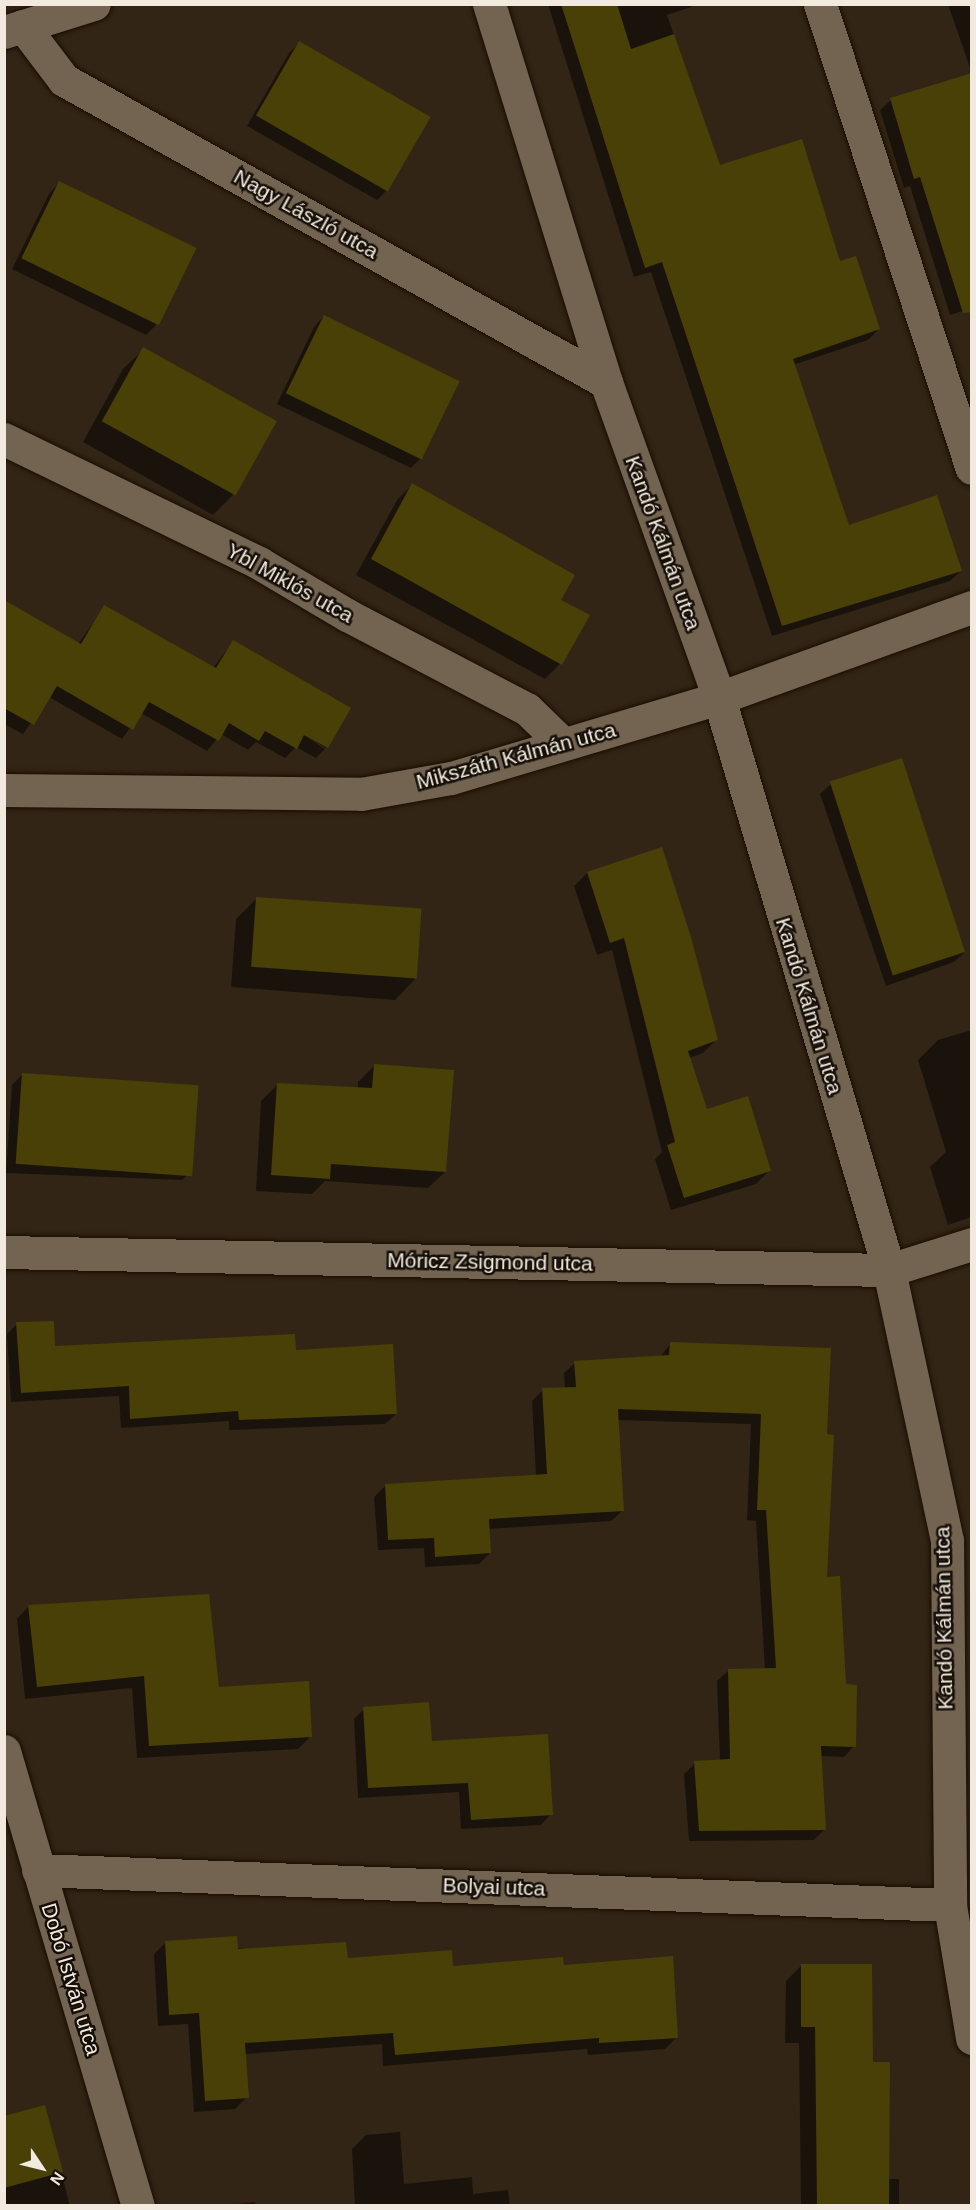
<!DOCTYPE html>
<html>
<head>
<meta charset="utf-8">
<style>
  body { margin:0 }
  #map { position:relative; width:976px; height:2210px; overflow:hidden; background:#322515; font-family:Helvetica,sans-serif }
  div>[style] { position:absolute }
  .shadow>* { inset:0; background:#0007 }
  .building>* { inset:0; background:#484007; transform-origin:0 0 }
  .roads { filter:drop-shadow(0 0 2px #190d01) drop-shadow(0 0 2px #190d01) }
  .minor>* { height:33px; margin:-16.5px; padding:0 16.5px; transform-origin:16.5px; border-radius:16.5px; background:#736351 }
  span { translate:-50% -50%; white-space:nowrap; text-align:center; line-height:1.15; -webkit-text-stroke:5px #150f08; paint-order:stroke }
  .street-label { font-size:21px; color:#f2e9df }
  .frame { position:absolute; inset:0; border:6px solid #f2e9df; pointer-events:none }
  .north { position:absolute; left:12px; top:2138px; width:60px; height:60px; -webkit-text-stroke:4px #150f08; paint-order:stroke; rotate:125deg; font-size:16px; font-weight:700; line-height:24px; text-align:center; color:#f2e9df }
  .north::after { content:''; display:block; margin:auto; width:21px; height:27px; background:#f2e9df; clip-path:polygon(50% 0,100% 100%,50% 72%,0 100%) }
</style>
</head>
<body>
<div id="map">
  <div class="shadow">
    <div style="clip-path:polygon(548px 4px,700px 4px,667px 15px,719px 167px,839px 263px,879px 329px,868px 340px,793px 365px,848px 527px,961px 571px,950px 581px,772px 636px,651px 272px,634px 277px)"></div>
    <div style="clip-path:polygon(948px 4px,972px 4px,972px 74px)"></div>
    <div style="clip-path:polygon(299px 43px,387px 190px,377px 200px,247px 126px,289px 53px)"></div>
    <div style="clip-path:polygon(891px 100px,972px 308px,950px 315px,910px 186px,904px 188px,880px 110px)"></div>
    <div style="clip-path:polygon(59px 183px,156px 325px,146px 335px,12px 269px,49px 194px)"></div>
    <div style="clip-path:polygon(324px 316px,422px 457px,411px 468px,277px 404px,314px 327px)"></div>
    <div style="clip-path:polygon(144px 349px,233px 495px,213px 515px,83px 442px,123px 369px)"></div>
    <div style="clip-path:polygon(412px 485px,559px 600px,560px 664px,545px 679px,356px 575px,397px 500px)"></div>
    <div style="clip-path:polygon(105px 607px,213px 668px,233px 642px,349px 708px,326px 748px,298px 731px,325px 749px,316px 758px,296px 747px,285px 758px,256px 742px,248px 750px,221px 734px,207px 751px,141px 713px,122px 739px,49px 697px,23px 734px,4px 724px,4px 613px,78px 644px)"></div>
    <div style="clip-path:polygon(831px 784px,965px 952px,954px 962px,886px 986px,820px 794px)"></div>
    <div style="clip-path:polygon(661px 849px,716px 1040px,703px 1053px,689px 1058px,706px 1111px,769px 1171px,756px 1184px,671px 1210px,655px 1159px,662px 1152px,612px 950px,597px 955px,574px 886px,587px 873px)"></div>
    <div style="clip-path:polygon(257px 898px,415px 979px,395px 1000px,231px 987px,236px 919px)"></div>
    <div style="clip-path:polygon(972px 1030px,972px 1217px,948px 1225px,930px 1167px,946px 1152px,918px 1060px,938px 1040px)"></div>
    <div style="clip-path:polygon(375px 1065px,445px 1172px,428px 1188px,325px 1181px,312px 1194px,256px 1191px,261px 1101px,278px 1084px,358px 1089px,358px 1082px)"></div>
    <div style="clip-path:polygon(22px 1075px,193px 1170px,182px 1180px,6px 1173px,12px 1085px)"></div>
    <div style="clip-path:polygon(17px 1324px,54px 1348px,295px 1351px,396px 1414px,385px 1424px,229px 1430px,229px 1421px,121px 1428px,119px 1396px,11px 1402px,7px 1334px)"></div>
    <div style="clip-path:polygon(671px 1343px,826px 1436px,826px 1578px,854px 1746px,844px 1757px,820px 1756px,825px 1829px,814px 1840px,689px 1841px,684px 1774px,695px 1763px,720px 1761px,717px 1681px,728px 1671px,765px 1670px,756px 1521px,747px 1520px,751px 1424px,617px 1420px,622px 1511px,611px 1521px,488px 1529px,490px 1553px,479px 1564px,425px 1567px,424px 1548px,378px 1550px,374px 1497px,385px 1486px,536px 1476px,532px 1401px,543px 1390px,565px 1389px,564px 1373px,575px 1363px,660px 1357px)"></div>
    <div style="clip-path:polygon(29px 1606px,217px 1689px,310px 1737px,298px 1749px,137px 1758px,132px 1688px,25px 1699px,17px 1619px)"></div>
    <div style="clip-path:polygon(364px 1709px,431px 1743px,551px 1814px,541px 1825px,461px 1829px,459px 1792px,358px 1798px,354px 1719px)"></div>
    <div style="clip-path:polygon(166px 1942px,452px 1967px,562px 1966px,677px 2037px,665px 2049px,588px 2055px,587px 2049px,383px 2066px,382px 2044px,244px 2054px,247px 2097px,235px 2109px,194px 2112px,188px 2024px,158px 2026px,154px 1954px)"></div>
    <div style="clip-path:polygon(802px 1965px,871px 2063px,887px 2179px,899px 2179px,899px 2206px,801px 2206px,799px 2043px,785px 2043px,786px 1981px)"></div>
    <div style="clip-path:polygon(44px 2107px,70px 2206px,4px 2206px,4px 2117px)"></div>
    <div style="clip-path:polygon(400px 2132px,404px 2184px,472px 2177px,473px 2194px,508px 2190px,510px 2206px,355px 2206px,352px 2149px,366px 2135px)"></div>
    <div style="clip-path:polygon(255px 2202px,256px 2206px,217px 2206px)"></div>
  </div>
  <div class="building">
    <div style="clip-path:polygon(561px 4px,617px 4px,631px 49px,674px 34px,720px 165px,802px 139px,840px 261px,856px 256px,880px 329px,793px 359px,849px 525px,937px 495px,962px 571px,782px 626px,662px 262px,645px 268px)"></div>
    <div style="left:299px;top:41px;width:152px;height:86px;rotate:30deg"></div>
    <div style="clip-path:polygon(972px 73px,972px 312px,963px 313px,920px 177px,914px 179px,890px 98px)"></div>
    <div style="left:59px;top:181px;width:153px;height:86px;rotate:26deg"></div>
    <div style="left:324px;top:315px;width:151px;height:87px;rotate:26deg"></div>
    <div style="left:143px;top:347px;width:153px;height:85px;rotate:29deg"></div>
    <div style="clip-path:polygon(412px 483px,575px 575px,561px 600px,590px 615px,562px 665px,371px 559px)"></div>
    <div style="clip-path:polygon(4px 600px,81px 644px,104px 605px,216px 668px,233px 640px,351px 708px,328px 748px,304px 735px,297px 749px,265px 731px,259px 741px,229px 723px,219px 741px,149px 702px,133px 730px,57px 686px,34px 725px,4px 708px)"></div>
    <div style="left:902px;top:758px;width:204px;height:76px;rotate:72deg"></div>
    <div style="clip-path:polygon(662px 847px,691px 937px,718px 1040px,688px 1051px,707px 1109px,748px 1096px,771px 1171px,684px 1198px,667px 1145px,675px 1142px,624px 938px,610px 943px,587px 872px)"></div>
    <div style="left:256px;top:897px;width:166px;height:70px;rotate:4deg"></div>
    <div style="clip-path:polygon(374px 1064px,454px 1070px,446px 1172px,331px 1164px,330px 1179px,271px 1175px,277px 1083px,372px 1088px)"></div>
    <div style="left:22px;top:1073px;width:177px;height:91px;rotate:4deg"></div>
    <div style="clip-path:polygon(54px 1321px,55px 1346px,295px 1334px,296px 1350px,393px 1344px,397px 1414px,239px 1420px,238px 1411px,130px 1419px,129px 1386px,21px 1393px,16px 1322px)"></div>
    <div style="clip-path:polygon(670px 1342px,831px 1348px,827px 1434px,834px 1435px,827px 1577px,840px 1576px,846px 1684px,857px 1685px,856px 1747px,821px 1746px,826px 1830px,699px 1831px,694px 1761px,730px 1759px,728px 1669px,776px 1668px,766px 1510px,757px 1510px,761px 1414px,618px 1409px,624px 1511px,489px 1519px,491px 1553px,435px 1557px,434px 1538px,388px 1540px,385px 1484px,547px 1474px,542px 1388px,576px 1387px,574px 1361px,669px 1355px)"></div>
    <div style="clip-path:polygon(209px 1594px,219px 1687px,309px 1681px,312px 1737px,149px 1746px,144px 1676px,37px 1687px,28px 1605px)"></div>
    <div style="clip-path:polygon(429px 1702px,432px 1741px,548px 1734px,553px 1815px,471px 1820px,468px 1783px,368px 1788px,363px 1707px)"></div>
    <div style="clip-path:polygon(237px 1936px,238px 1949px,346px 1942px,348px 1958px,452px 1950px,453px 1966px,563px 1957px,564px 1965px,673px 1956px,678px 2038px,599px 2043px,599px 2038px,395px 2055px,393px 2033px,245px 2043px,249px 2098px,205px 2101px,199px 2013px,169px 2015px,165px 1941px)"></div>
    <div style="clip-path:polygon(801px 1964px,872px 1964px,873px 2062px,890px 2062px,889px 2205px,817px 2205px,815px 2027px,801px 2027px)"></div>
    <div style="clip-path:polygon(45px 2105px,63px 2172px,4px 2188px,4px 2116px)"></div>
  </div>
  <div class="roads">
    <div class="minor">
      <div style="left:489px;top:4px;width:396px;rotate:72.8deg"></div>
      <div style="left:606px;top:382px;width:336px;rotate:70.3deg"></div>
      <div style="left:719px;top:698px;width:597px;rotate:73.45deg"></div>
      <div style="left:889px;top:1270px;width:276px;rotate:77.9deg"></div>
      <div style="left:947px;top:1540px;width:365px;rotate:89.5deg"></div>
      <div style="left:950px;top:1905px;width:135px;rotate:80.6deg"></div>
      <div style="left:820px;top:4px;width:488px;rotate:71.9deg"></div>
      <div style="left:23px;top:26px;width:68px;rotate:52.8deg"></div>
      <div style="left:64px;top:80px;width:620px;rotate:29.13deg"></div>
      <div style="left:4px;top:32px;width:94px;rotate:-17.3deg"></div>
      <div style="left:4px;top:439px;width:284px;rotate:25.9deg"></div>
      <div style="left:259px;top:563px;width:102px;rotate:30.6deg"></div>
      <div style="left:347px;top:615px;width:203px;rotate:27.6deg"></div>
      <div style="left:527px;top:709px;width:50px;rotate:44.2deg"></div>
      <div style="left:4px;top:790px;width:357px;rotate:0.6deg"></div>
      <div style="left:361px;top:794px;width:91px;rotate:-10.1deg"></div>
      <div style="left:451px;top:778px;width:280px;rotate:-16.6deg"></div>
      <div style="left:719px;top:698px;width:269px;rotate:-19.8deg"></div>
      <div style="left:4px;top:1252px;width:885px;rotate:1.17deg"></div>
      <div style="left:889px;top:1270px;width:87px;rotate:-17.4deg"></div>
      <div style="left:4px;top:1751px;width:474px;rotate:73.6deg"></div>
      <div style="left:38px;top:1870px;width:913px;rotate:2.2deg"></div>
    </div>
  </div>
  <div class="street-label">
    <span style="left:306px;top:214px;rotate:29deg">Nagy László utca</span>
    <span style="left:663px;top:543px;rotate:70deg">Kandó Kálmán utca</span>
    <span style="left:290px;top:583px;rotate:29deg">Ybl Miklós utca</span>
    <span style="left:516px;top:756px;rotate:-15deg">Mikszáth Kálmán utca</span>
    <span style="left:809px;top:1006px;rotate:73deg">Kandó Kálmán utca</span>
    <span style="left:490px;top:1262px;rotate:1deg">Móricz Zsigmond utca</span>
    <span style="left:944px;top:1618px;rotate:-91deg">Kandó Kálmán utca</span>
    <span style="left:494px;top:1887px;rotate:2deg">Bolyai utca</span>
    <span style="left:71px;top:1979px;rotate:73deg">Dobó István utca</span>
  </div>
  <div class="frame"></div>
  <div class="north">N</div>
</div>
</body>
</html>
